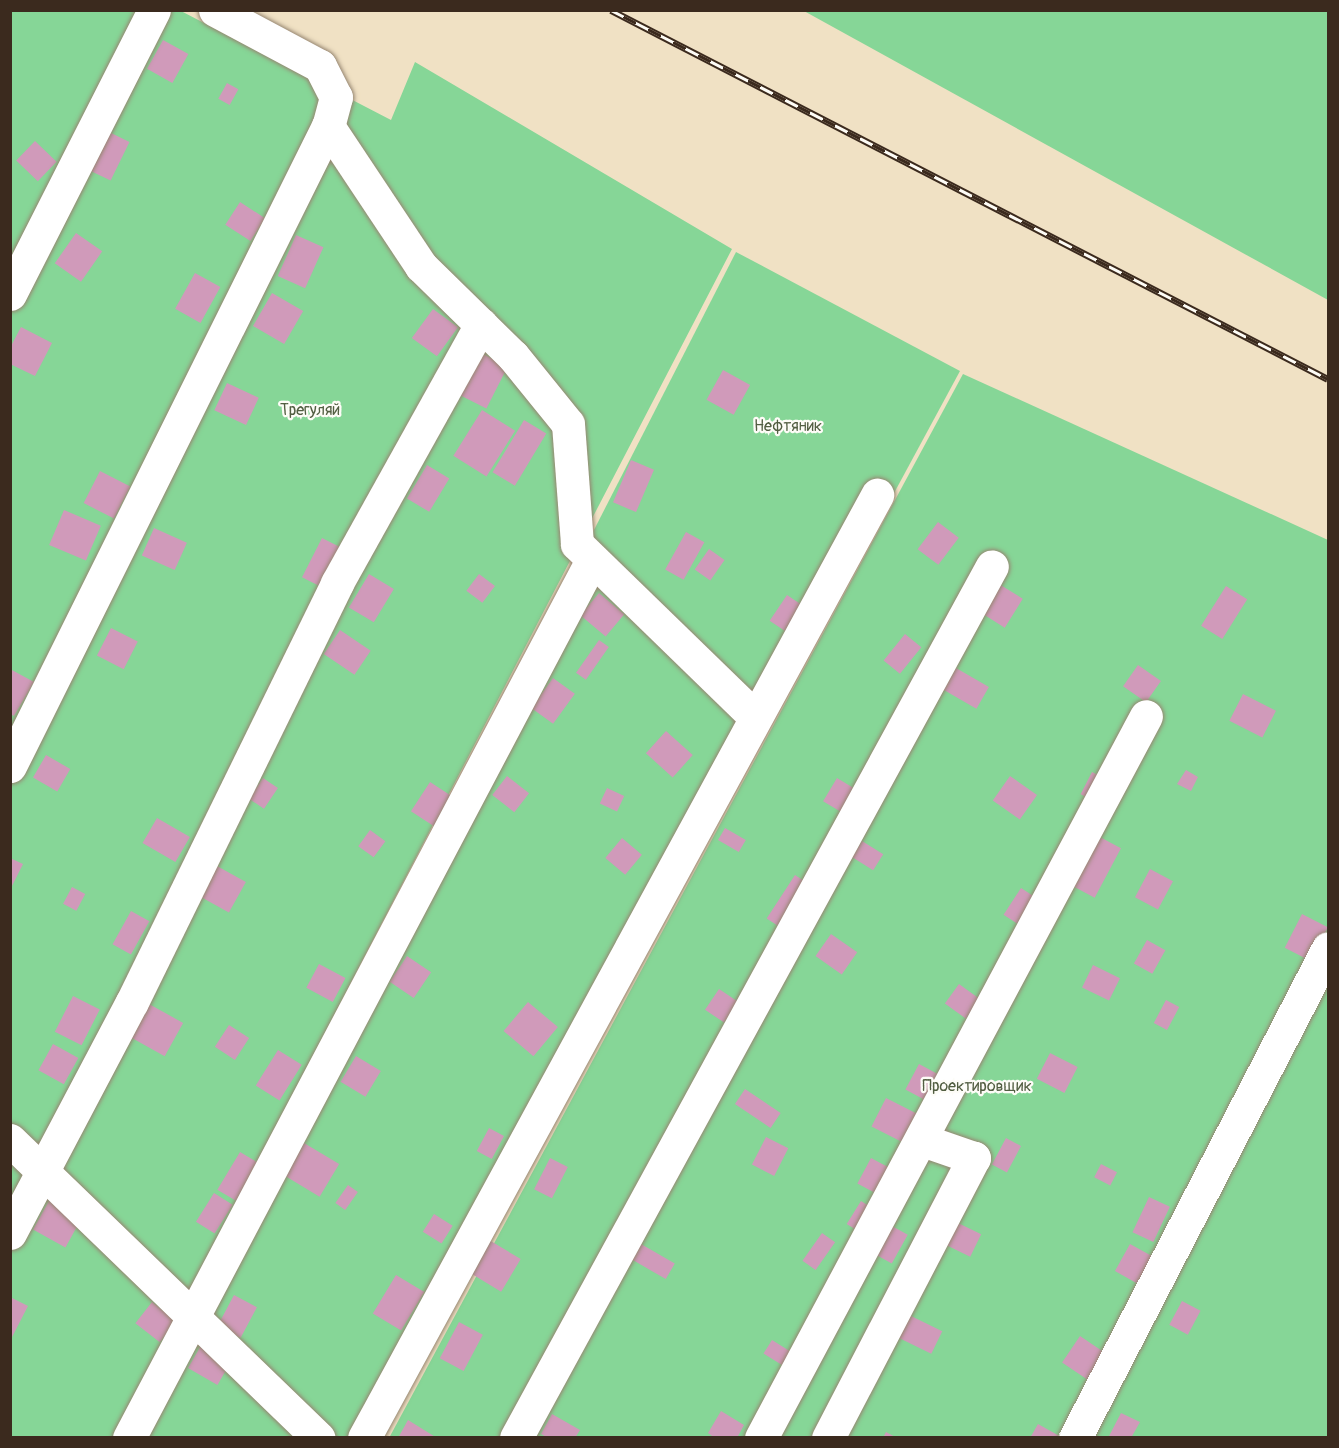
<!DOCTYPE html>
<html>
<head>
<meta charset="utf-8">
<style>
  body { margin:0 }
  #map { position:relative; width:1339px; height:1448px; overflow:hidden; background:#f0e1c4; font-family:Pangolin,sans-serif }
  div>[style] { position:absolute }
  .green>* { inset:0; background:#86d697 }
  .building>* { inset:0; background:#d09aba; transform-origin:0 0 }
  .roads { filter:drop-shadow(0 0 2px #968671) drop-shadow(0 0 2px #968671) }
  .minor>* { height:33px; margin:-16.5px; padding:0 16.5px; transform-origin:16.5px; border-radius:16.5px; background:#fff }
  .rail>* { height:7px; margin-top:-3.5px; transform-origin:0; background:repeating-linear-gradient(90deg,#fdfcf7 0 14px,#3b2a1e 0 28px); box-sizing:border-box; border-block:2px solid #3b2a1e }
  span { translate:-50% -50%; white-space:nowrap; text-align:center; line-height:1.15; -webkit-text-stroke:4.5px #fdfcf7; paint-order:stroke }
  .park-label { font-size:16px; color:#525e42 }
  .frame { position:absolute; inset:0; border:12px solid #3b2a1e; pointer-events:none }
</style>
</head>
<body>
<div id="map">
  <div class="green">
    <div style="clip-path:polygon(10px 11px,181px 11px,391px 120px,415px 62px,732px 249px,115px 1437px,11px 1437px)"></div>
    <div style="clip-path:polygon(804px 11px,1328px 11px,1328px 300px)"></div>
    <div style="clip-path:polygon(736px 252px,960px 371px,384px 1437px,130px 1438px)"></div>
    <div style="clip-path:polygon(963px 374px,1328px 540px,1328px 1437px,389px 1438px)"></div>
  </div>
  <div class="building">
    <div style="left:163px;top:40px;width:29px;height:33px;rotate:29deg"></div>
    <div style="left:227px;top:83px;width:13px;height:18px;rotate:29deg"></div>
    <div style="left:107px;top:131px;width:25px;height:43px;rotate:26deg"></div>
    <div style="left:35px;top:141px;width:30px;height:27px;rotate:44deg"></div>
    <div style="left:240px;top:202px;width:30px;height:27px;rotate:33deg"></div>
    <div style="left:76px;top:233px;width:32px;height:37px;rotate:35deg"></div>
    <div style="left:296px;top:235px;width:30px;height:45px;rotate:24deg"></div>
    <div style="left:195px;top:273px;width:29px;height:41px;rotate:29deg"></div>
    <div style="left:272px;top:293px;width:36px;height:38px;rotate:30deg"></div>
    <div style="left:433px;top:309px;width:31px;height:36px;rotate:36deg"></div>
    <div style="clip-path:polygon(21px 327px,52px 343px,35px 376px,10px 364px,10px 348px)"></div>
    <div style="left:481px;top:353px;width:30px;height:47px;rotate:27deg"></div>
    <div style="left:723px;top:370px;width:31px;height:34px;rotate:29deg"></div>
    <div style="left:227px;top:383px;width:35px;height:30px;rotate:25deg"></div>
    <div style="left:482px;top:410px;width:39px;height:54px;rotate:32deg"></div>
    <div style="left:524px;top:420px;width:26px;height:61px;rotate:31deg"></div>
    <div style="left:631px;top:460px;width:25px;height:46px;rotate:23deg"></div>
    <div style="left:427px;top:465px;width:26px;height:39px;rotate:31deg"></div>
    <div style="left:100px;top:471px;width:34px;height:36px;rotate:27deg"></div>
    <div style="left:64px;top:510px;width:40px;height:38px;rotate:23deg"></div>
    <div style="left:938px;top:522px;width:26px;height:34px;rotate:37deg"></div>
    <div style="left:154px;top:528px;width:36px;height:30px;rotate:24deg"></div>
    <div style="left:686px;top:532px;width:21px;height:43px;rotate:29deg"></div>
    <div style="left:322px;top:538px;width:20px;height:44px;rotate:27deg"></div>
    <div style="left:709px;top:549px;width:19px;height:25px;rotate:35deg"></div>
    <div style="left:369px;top:574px;width:29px;height:39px;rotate:31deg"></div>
    <div style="left:479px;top:574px;width:20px;height:21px;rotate:37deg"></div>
    <div style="left:999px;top:584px;width:28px;height:34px;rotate:32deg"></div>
    <div style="left:1226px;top:586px;width:25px;height:47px;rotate:32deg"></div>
    <div style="left:599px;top:593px;width:33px;height:29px;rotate:40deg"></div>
    <div style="left:787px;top:595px;width:27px;height:31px;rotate:34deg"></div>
    <div style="left:111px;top:628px;width:30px;height:31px;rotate:27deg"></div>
    <div style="left:340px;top:630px;width:37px;height:29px;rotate:34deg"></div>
    <div style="left:905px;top:634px;width:21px;height:34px;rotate:39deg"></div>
    <div style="left:599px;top:640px;width:12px;height:40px;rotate:35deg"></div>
    <div style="left:1138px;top:665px;width:28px;height:26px;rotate:35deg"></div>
    <div style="left:956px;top:668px;width:38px;height:25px;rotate:30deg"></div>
    <div style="clip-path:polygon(10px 669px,34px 682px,14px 716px,10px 714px)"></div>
    <div style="left:553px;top:678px;width:27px;height:37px;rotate:36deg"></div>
    <div style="left:1243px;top:694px;width:37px;height:30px;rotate:27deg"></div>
    <div style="left:666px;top:731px;width:36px;height:30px;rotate:42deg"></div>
    <div style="left:46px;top:755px;width:28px;height:26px;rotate:30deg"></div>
    <div style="clip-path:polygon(1186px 770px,1198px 777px,1191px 791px,1177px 784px)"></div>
    <div style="left:1092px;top:772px;width:13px;height:25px;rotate:27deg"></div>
    <div style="left:507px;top:776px;width:28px;height:24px;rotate:38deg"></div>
    <div style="left:1010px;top:776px;width:33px;height:30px;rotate:35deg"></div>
    <div style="left:263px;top:778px;width:18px;height:25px;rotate:34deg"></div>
    <div style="left:837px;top:778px;width:26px;height:27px;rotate:31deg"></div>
    <div style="left:430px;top:782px;width:27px;height:35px;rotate:33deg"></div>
    <div style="left:607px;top:788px;width:19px;height:17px;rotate:25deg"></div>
    <div style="left:157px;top:818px;width:38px;height:29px;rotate:30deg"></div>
    <div style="left:725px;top:828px;width:24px;height:14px;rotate:30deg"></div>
    <div style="left:370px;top:830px;width:19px;height:20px;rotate:36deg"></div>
    <div style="left:1098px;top:836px;width:26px;height:56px;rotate:28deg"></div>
    <div style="left:622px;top:838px;width:26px;height:26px;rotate:40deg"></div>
    <div style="left:862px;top:841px;width:25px;height:19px;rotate:32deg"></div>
    <div style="clip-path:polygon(10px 858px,23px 864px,10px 890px)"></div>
    <div style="left:217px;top:866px;width:33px;height:35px;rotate:29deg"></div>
    <div style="left:1150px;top:869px;width:26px;height:32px;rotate:28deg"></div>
    <div style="left:795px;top:875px;width:20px;height:52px;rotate:33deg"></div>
    <div style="left:72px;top:887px;width:15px;height:19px;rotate:28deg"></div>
    <div style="left:1021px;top:888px;width:17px;height:32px;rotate:33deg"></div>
    <div style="left:131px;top:911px;width:21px;height:38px;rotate:29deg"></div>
    <div style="left:1302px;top:914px;width:29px;height:38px;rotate:27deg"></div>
    <div style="left:831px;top:934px;width:32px;height:27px;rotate:35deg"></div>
    <div style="left:1147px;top:940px;width:21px;height:27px;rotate:29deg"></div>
    <div style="left:407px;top:956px;width:29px;height:31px;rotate:34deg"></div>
    <div style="left:319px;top:964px;width:30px;height:27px;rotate:28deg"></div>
    <div style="left:1093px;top:965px;width:30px;height:25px;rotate:26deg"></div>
    <div style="left:959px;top:984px;width:26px;height:24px;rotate:36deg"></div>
    <div style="left:719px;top:989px;width:23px;height:25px;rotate:34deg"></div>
    <div style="left:73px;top:996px;width:30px;height:40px;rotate:27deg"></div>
    <div style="left:1166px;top:1000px;width:15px;height:26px;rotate:28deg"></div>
    <div style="left:528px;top:1002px;width:39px;height:38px;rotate:40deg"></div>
    <div style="left:149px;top:1004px;width:39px;height:38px;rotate:29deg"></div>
    <div style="left:229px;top:1025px;width:24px;height:26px;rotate:33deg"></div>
    <div style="left:53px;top:1044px;width:29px;height:30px;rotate:29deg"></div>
    <div style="left:278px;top:1050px;width:28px;height:42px;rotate:32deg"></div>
    <div style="left:1050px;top:1053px;width:31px;height:29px;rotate:27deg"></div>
    <div style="left:356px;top:1056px;width:29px;height:30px;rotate:31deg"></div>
    <div style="left:919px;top:1064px;width:27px;height:29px;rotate:28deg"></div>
    <div style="left:745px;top:1089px;width:43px;height:18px;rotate:34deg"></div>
    <div style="left:886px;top:1098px;width:36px;height:32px;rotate:27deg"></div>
    <div style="left:489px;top:1128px;width:17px;height:26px;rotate:28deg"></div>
    <div style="left:766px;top:1137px;width:25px;height:31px;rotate:27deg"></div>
    <div style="left:1006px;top:1138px;width:17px;height:30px;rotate:28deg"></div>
    <div style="left:304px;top:1143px;width:41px;height:38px;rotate:31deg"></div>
    <div style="left:240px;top:1152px;width:27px;height:44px;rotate:31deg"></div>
    <div style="left:550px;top:1158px;width:20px;height:35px;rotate:27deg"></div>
    <div style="left:871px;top:1158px;width:26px;height:29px;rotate:28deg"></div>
    <div style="left:1101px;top:1164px;width:18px;height:15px;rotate:27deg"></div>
    <div style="left:348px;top:1185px;width:12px;height:22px;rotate:35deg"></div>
    <div style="left:214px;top:1193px;width:22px;height:34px;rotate:32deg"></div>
    <div style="left:1149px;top:1197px;width:23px;height:39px;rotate:25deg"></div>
    <div style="left:50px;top:1199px;width:37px;height:35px;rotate:29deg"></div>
    <div style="left:861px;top:1201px;width:13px;height:27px;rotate:32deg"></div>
    <div style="left:434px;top:1214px;width:22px;height:21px;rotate:32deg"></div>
    <div style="left:956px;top:1222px;width:28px;height:25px;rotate:26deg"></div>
    <div style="left:892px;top:1226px;width:18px;height:33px;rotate:29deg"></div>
    <div style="left:822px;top:1233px;width:16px;height:34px;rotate:35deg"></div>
    <div style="left:489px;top:1240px;width:37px;height:38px;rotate:31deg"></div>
    <div style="left:641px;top:1244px;width:39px;height:18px;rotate:30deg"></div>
    <div style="left:1130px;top:1244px;width:29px;height:31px;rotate:29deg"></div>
    <div style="left:396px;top:1275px;width:33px;height:45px;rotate:31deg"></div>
    <div style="left:234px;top:1295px;width:26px;height:35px;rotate:28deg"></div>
    <div style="clip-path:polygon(10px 1297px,28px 1306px,10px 1341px)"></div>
    <div style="left:1182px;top:1301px;width:21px;height:27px;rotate:28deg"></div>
    <div style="left:152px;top:1302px;width:31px;height:27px;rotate:38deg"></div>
    <div style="left:909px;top:1315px;width:37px;height:25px;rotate:26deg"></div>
    <div style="left:459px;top:1322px;width:27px;height:41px;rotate:28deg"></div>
    <div style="left:1080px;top:1336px;width:37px;height:32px;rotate:34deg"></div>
    <div style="left:772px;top:1340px;width:25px;height:16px;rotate:32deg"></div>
    <div style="left:203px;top:1342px;width:34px;height:30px;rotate:30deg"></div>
    <div style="clip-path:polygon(721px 1411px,744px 1425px,737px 1438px,715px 1438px,708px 1433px)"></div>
    <div style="clip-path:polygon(1121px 1413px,1140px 1422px,1131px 1438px,1108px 1438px)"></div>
    <div style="clip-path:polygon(552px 1414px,580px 1430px,575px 1438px,548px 1438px,541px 1434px)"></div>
    <div style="clip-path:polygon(408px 1420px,437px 1438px,398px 1438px)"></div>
    <div style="clip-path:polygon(1038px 1424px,1063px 1438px,1030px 1438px)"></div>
    <div style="clip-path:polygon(886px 1432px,897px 1438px,883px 1438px)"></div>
  </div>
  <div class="roads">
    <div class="minor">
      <div style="left:215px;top:10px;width:119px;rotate:28.1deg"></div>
      <div style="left:320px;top:66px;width:35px;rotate:63deg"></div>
      <div style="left:336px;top:97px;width:30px;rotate:105deg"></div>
      <div style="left:10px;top:294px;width:318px;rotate:-63.1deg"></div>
      <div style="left:10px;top:766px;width:715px;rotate:-63.58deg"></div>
      <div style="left:328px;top:126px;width:168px;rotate:56.4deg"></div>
      <div style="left:421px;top:266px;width:129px;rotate:44.4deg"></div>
      <div style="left:513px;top:356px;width:87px;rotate:51deg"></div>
      <div style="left:568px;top:424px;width:120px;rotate:85.7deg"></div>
      <div style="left:577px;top:544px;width:247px;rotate:44.2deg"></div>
      <div style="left:10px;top:1140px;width:429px;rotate:44deg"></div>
      <div style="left:10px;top:1233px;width:261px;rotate:-62.2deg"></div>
      <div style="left:132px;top:1002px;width:466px;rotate:-63.9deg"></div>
      <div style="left:337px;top:583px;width:296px;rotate:-60.9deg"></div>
      <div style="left:129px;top:1438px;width:993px;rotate:-62.2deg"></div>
      <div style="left:364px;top:1438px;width:1074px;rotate:-61.45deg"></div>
      <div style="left:516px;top:1438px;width:993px;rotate:-61.37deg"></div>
      <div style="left:761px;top:1438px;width:818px;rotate:-61.93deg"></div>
      <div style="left:828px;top:1438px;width:316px;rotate:-62.5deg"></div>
      <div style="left:974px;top:1158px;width:55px;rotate:-160.9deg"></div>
      <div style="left:1075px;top:1438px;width:551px;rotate:-62.69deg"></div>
    </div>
  </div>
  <div class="rail">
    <div style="left:611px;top:10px;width:806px;rotate:27.23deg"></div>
  </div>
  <div class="park-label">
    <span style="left:310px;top:410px">Трегуляй</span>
    <span style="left:788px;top:426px">Нефтяник</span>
    <span style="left:977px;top:1086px">Проектировщик</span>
  </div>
  <div class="frame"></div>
</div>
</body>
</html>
